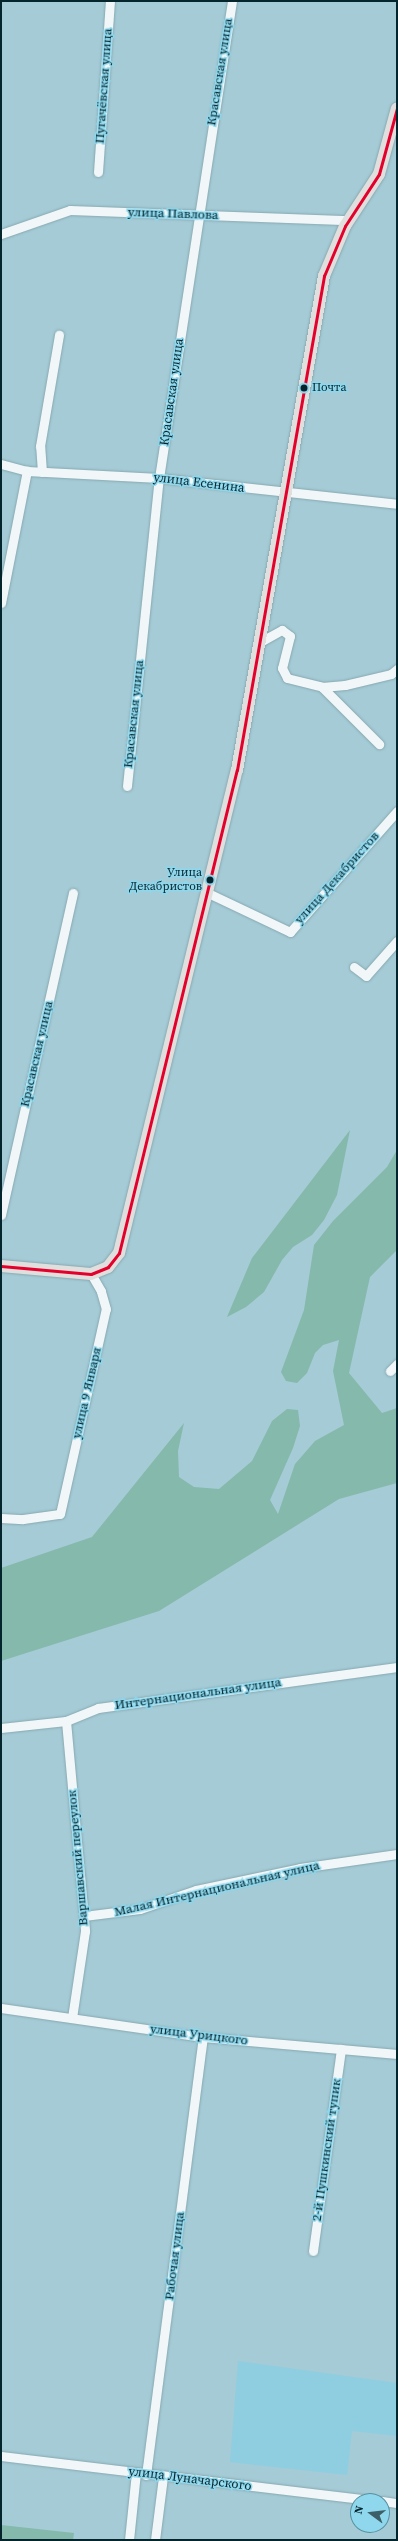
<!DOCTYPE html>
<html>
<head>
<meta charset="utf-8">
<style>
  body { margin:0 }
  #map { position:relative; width:398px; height:2541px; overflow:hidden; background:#a4cbd6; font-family:"Source Serif 4",serif }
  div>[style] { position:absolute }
  .built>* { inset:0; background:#8ecee0 }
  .green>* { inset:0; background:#85b9ab }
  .roads { filter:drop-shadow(0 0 1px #88a8b0) drop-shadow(0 0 1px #88a8b0) }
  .minor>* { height:9px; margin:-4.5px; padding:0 4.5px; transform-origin:4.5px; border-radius:4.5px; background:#f1f7f9 }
  .major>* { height:12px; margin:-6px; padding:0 6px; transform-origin:6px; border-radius:6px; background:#e1dfde }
  .bus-1>* { height:3px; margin:-1.5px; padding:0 1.5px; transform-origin:1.5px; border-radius:1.5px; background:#e4002b }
  .dots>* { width:11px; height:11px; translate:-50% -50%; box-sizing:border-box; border:2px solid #8ed7ec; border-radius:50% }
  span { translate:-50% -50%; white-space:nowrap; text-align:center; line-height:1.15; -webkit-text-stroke:3px #8ed7ec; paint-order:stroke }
  .bus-label { font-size:12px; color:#05252d }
  .left { translate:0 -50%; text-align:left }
  .right { translate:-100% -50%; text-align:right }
  .street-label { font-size:13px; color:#05252d }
  .frame { position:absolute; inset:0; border:2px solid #05252d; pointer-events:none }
  .north { position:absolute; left:350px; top:2493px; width:40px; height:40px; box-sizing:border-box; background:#8ed7ec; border:1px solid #5790a0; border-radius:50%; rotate:285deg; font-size:11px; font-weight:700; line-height:16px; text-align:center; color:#05252d }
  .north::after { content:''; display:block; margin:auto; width:14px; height:18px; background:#3d5f68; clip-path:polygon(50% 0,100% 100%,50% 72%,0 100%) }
</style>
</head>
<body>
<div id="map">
  <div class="built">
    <div style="clip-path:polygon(238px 2361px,397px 2383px,397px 2436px,352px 2431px,347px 2475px,230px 2462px)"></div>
  </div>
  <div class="green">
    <div style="clip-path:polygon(350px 1130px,337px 1195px,324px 1220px,312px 1235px,293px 1247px,282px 1260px,264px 1292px,246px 1307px,227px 1317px,252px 1258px)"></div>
    <div style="clip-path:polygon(397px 1150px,397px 1250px,370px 1277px,349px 1373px,382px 1413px,397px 1408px,397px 1483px,339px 1499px,159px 1611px,1px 1661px,1px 1568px,92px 1537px,184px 1423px,178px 1451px,179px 1477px,194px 1487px,219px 1489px,252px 1461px,272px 1421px,287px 1409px,298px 1410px,300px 1426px,293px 1448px,270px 1500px,278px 1514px,295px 1464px,315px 1441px,344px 1425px,333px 1371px,339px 1340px,323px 1345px,315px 1353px,307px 1373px,297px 1383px,286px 1381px,281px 1372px,304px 1310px,314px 1245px,333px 1221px,387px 1167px)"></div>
    <div style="clip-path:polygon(1px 2525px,74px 2533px,73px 2540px,1px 2540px)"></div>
  </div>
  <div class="roads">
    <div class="minor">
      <div style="left:98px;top:172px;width:171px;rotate:-86deg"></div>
      <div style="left:1px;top:234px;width:73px;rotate:-19.2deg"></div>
      <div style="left:70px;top:210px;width:279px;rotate:2.1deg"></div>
      <div style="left:1px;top:464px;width:27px;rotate:15deg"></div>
      <div style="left:27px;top:471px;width:132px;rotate:3deg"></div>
      <div style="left:159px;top:478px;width:239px;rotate:6.2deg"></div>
      <div style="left:42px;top:472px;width:26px;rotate:-94deg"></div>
      <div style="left:40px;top:446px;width:113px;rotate:-80.3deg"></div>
      <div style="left:1px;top:603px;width:135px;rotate:-78.9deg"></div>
      <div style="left:260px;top:642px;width:25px;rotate:-29deg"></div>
      <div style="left:282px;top:630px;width:10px;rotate:37deg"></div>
      <div style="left:290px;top:636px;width:33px;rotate:104deg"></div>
      <div style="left:282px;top:668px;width:11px;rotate:63deg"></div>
      <div style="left:287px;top:678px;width:36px;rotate:14deg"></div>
      <div style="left:322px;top:687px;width:23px;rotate:-5deg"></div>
      <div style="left:345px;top:685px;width:47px;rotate:-13.4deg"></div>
      <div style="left:391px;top:674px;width:8px;rotate:-40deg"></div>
      <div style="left:322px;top:687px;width:81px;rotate:45deg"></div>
      <div style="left:127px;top:786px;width:310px;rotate:-84.1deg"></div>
      <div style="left:159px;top:478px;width:483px;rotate:-81.3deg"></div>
      <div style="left:208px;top:893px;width:91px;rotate:25.4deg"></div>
      <div style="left:290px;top:932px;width:162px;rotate:-48.5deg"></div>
      <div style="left:354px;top:967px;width:15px;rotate:37deg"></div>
      <div style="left:366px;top:976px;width:47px;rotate:-48.5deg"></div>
      <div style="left:1px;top:1215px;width:330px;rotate:-77.4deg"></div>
      <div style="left:390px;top:1371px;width:10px;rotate:-45deg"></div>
      <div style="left:1px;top:1518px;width:22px;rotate:3deg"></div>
      <div style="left:23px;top:1519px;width:37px;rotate:-8deg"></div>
      <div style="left:60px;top:1514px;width:210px;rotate:-77.4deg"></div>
      <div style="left:106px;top:1309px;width:19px;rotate:-106deg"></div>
      <div style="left:101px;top:1291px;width:20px;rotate:-120deg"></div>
      <div style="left:66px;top:1721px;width:211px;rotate:84.8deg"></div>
      <div style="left:85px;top:1931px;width:88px;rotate:98.5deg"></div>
      <div style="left:1px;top:1728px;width:65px;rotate:-6.1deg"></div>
      <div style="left:66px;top:1721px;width:35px;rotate:-22deg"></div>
      <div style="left:98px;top:1708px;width:302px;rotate:-7.8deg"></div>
      <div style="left:84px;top:1916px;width:56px;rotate:-7.1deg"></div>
      <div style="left:140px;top:1909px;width:59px;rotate:-18.7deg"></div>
      <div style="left:196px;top:1890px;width:106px;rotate:-11.9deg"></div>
      <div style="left:300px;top:1868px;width:98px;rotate:-8.2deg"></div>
      <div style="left:1px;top:2008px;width:204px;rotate:8.2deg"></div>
      <div style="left:203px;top:2037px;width:195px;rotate:5deg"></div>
      <div style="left:313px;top:2251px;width:204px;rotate:-82.1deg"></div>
      <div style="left:1px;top:2456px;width:380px;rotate:6.8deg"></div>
      <div style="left:146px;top:2475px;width:442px;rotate:-82.6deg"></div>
      <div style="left:382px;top:2501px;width:15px;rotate:8deg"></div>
      <div style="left:129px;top:2540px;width:68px;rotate:-84.1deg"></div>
      <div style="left:155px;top:2540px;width:64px;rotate:-82.8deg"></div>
    </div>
    <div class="major">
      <div style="left:1px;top:1266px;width:90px;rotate:5.1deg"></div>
      <div style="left:91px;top:1274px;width:18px;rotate:-22deg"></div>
      <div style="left:108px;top:1267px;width:18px;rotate:-52deg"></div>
      <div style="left:119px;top:1253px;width:497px;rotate:-76.3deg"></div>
      <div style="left:237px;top:770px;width:502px;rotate:-80.01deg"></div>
      <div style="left:324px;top:276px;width:54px;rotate:-67.2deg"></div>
      <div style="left:345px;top:226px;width:62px;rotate:-56.8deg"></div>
      <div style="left:379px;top:174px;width:68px;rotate:-74.7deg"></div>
    </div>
  </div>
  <div class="bus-1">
    <div style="left:1px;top:1266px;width:90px;rotate:5.1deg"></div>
    <div style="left:91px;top:1274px;width:18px;rotate:-22deg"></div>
    <div style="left:108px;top:1267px;width:18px;rotate:-52deg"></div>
    <div style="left:119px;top:1253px;width:497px;rotate:-76.3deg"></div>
    <div style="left:237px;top:770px;width:502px;rotate:-80.01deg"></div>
    <div style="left:324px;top:276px;width:54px;rotate:-67.2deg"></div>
    <div style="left:345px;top:226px;width:62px;rotate:-56.8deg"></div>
    <div style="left:379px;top:174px;width:68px;rotate:-74.7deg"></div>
  </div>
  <div class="dots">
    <div style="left:304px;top:388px;background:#05252d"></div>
    <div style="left:210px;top:880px;background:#05252d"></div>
  </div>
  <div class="bus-label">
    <span class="left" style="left:312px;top:388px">Почта</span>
    <span class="right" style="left:202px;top:880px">Улица<br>Декабристов</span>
  </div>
  <div class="street-label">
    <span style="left:220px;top:72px;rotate:-81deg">Красавская улица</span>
    <span style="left:104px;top:86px;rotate:-86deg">Пугачёвская улица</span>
    <span style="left:173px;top:214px;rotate:2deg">улица Павлова</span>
    <span style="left:172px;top:392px;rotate:-82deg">Красавская улица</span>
    <span style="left:199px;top:483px;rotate:7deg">улица Есенина</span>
    <span style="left:134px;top:714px;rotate:-84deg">Красавская улица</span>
    <span style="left:337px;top:878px;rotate:-48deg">улица Декабристов</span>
    <span style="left:37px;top:1054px;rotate:-77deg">Красавская улица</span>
    <span style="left:87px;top:1393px;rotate:-77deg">улица 9 Января</span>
    <span style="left:198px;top:1694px;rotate:-8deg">Интернациональная улица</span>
    <span style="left:78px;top:1858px;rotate:-95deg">Варшавский переулок</span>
    <span style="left:217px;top:1889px;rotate:-13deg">Малая Интернациональная улица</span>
    <span style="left:199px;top:2035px;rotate:7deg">улица Урицкого</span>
    <span style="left:327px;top:2150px;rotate:-82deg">2-й Пушкинский тупик</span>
    <span style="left:175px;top:2256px;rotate:-83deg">Рабочая улица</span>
    <span style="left:190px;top:2479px;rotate:7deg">улица Луначарского</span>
  </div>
  <div class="frame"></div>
  <div class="north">N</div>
</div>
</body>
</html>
